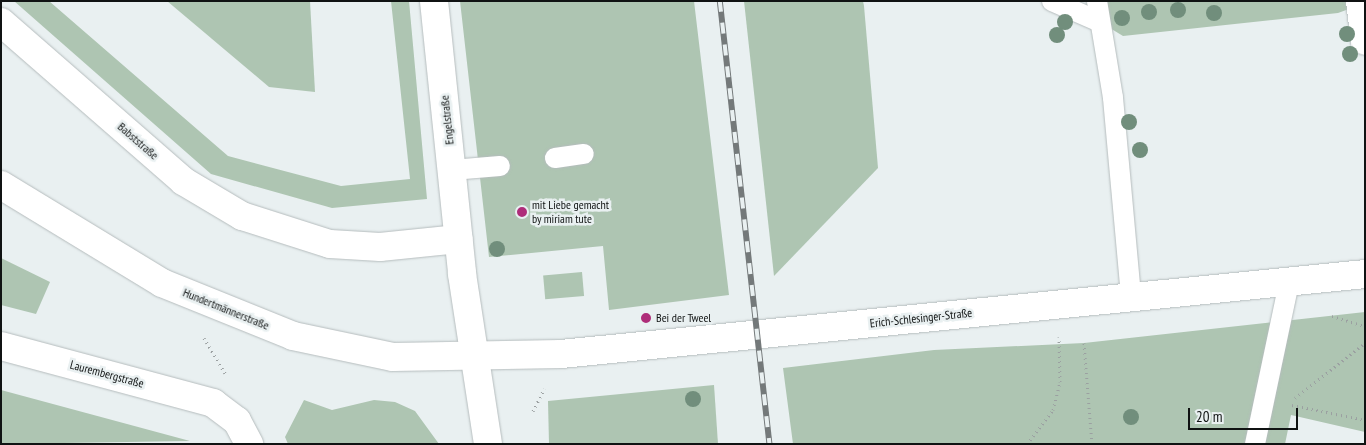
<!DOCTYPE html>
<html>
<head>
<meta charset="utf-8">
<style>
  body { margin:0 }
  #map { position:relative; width:1366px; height:445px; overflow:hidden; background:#e9f0f1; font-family:"PT Sans Narrow",sans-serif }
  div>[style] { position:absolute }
  .green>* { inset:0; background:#aec5b2; transform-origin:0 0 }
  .path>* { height:3px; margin-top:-1.5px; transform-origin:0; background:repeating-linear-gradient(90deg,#9ba0a1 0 1px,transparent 0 5px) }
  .roads { filter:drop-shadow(0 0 1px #b5bcbd) drop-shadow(0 0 1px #b5bcbd) }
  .lane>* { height:20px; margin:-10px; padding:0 10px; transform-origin:10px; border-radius:10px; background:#fff }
  .street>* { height:28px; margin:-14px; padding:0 14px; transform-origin:14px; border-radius:14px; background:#fff }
  .secondary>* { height:28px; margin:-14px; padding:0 14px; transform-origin:14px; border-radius:14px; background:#fff }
  .rail>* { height:5.5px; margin-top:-2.75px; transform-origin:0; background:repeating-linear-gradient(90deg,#e9f0f1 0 11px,#74797a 0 22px); box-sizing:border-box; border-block:1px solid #74797a }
  .trees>* { width:16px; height:16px; margin:-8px; border-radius:50%; background:#718e7c }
  .dots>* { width:14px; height:14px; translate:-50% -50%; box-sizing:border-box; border:2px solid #e9f0f1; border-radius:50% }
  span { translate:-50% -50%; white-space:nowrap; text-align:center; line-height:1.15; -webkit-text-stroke:5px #e9f0f1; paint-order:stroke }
  .street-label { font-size:12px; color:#101313 }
  .poi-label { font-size:12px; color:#101313 }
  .left { translate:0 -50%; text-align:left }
  .frame { position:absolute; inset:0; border:2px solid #101313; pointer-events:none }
  .scale { position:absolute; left:1188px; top:408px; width:110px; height:22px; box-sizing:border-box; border:2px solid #101313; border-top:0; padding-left:6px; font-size:15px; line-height:18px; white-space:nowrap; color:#101313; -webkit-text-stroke:4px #e9f0f1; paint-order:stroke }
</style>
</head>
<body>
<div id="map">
  <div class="green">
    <div style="clip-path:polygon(14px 1px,49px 1px,228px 156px,341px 186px,410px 179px,391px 1px,409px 1px,427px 199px,332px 208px,211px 174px)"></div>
    <div style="clip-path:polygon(167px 1px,310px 1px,315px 92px,269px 87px)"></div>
    <div style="clip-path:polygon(460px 1px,694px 1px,729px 295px,609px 310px,603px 246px,489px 257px)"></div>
    <div style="clip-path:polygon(744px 1px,863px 1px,864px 6px,878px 168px,774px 276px)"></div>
    <div style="clip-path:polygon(1097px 1px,1359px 1px,1360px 5px,1338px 13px,1123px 36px,1100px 22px)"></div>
    <div style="clip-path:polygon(1px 258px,50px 282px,36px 314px,1px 305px)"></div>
    <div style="left:582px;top:272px;width:24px;height:39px;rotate:85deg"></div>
    <div style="clip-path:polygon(1365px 312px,1365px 432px,1291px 415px,1285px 444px,793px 444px,783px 368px,934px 350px,1084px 343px)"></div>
    <div style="clip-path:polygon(714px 385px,718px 444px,549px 444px,548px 401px)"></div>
    <div style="clip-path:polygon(1px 390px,190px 441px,1px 444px)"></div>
    <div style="clip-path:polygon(304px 400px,332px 410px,374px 400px,395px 402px,415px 411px,439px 444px,288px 444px,285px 437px)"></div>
  </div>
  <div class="path">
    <div style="left:1332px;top:316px;width:34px;rotate:17deg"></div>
    <div style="left:204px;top:338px;width:41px;rotate:59deg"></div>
    <div style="left:1084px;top:343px;width:101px;rotate:85.5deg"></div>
    <div style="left:1295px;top:398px;width:89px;rotate:-38.2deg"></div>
    <div style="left:1292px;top:405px;width:75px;rotate:11.6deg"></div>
    <div style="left:533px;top:411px;width:25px;rotate:-63deg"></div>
    <div style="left:1027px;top:444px;width:43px;rotate:-52.6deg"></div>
    <div style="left:1053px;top:410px;width:29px;rotate:-76deg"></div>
    <div style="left:1060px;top:382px;width:45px;rotate:-91.3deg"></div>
  </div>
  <div class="roads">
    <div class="lane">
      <div style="left:1052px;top:1px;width:52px;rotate:23.6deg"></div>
      <div style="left:1097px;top:1px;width:98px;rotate:80.6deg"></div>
      <div style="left:1113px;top:98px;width:200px;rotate:84.8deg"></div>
      <div style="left:555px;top:158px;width:29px;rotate:-8deg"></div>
      <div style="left:452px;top:170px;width:48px;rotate:-4.8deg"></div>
      <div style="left:1255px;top:444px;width:166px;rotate:-78.1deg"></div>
    </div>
    <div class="street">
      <div style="left:434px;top:1px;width:274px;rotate:84.1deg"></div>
      <div style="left:462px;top:274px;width:172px;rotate:81.3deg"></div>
      <div style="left:1360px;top:1px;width:40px;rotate:82.9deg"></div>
      <div style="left:1px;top:22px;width:242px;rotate:41.1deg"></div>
      <div style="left:183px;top:181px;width:69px;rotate:30.7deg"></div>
      <div style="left:242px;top:216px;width:92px;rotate:17.7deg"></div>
      <div style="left:330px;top:244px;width:50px;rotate:3.4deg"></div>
      <div style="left:380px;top:247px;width:79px;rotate:-5.8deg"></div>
      <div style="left:1px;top:346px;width:220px;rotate:15deg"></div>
      <div style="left:213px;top:403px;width:30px;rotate:37deg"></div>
      <div style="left:237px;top:421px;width:26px;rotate:62deg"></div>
    </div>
    <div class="secondary">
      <div style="left:1px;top:185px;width:188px;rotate:31.3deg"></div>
      <div style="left:162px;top:283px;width:141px;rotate:22deg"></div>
      <div style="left:293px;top:336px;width:102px;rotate:11.9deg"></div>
      <div style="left:393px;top:357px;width:168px;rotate:-1deg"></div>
      <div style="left:561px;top:354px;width:808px;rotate:-5.68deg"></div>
    </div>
  </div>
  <div class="rail">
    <div style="left:720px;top:1px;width:446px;rotate:83.6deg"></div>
  </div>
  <div class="trees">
    <div style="left:1178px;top:10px"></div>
    <div style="left:1149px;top:12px"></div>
    <div style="left:1214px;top:13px"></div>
    <div style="left:1122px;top:18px"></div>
    <div style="left:1065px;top:22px"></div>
    <div style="left:1347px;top:34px"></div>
    <div style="left:1057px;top:35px"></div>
    <div style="left:1350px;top:54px"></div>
    <div style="left:1129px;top:122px"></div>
    <div style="left:1140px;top:150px"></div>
    <div style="left:497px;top:249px"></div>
    <div style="left:693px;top:399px"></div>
    <div style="left:1131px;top:417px"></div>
  </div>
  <div class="dots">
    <div style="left:522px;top:212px;background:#ae2d79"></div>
    <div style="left:646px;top:318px;background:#ae2d79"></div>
  </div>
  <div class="street-label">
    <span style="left:447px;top:120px;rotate:-96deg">Engelstraße</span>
    <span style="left:138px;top:141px;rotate:41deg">Babststraße</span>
    <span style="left:226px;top:309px;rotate:22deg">Hundertmännerstraße</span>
    <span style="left:921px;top:318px;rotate:-6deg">Erich-Schlesinger-Straße</span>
    <span style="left:107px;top:374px;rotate:15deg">Laurembergstraße</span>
  </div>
  <div class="poi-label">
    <span class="left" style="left:532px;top:212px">mit Liebe gemacht<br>by miriam tute</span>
    <span class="left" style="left:656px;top:318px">Bei der Tweel</span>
  </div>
  <div class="frame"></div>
  <div class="scale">20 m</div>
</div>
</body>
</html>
